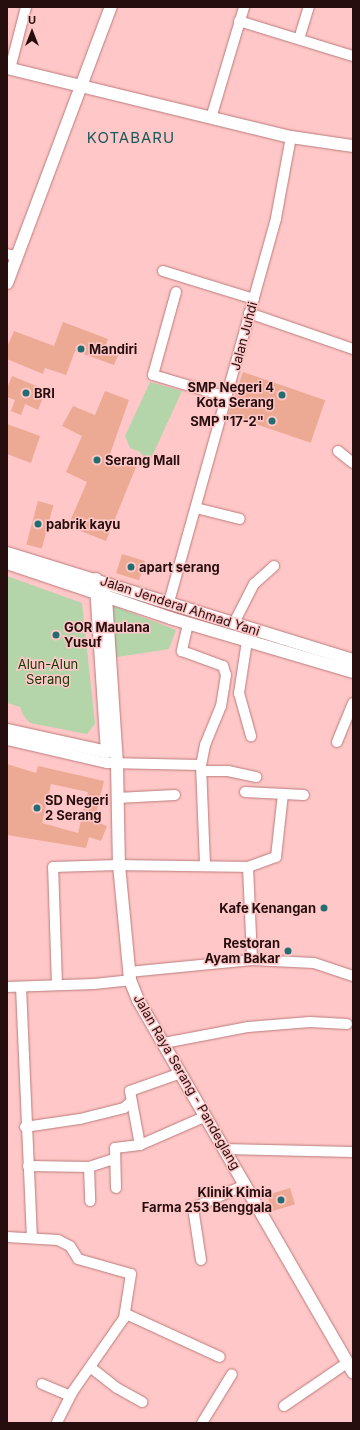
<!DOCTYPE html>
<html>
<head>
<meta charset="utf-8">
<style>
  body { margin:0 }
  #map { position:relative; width:360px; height:1430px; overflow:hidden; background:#ffc7c7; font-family:Inter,sans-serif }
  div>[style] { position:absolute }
  .green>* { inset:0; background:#b3d5a9 }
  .building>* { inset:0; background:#ecaa95; transform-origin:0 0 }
  .roads { filter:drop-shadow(0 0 1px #bb7b7c) drop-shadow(0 0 1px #bb7b7c) }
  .minor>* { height:10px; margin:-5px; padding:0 5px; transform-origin:5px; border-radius:5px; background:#fff }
  .major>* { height:12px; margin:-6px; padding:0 6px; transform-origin:6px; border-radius:6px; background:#fff }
  .dots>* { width:11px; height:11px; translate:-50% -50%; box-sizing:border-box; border:2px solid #ffc7c7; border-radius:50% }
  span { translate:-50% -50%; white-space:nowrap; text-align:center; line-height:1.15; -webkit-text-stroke:3px #ffc7c7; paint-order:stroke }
  .street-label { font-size:13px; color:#260e0f }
  .poi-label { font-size:13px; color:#260e0f; font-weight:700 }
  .left { translate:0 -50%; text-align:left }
  .right { translate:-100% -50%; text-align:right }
  .park-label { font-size:13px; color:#103601 }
  .quarter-label { font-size:15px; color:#1c585a; letter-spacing:1px }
  .frame { position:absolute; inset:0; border:8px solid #260e0f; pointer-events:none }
  .north { position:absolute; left:12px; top:12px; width:40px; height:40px; -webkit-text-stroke:3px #ffc7c7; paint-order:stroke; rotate:0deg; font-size:11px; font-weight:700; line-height:16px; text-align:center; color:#260e0f }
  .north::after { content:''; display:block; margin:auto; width:14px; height:18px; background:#260e0f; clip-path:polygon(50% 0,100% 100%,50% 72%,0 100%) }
</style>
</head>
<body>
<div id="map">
  <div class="green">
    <div style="clip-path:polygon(150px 382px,182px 391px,149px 463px,140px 452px,130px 448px,125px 436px)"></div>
    <div style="clip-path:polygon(7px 576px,82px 603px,95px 724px,87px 734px,30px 723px,23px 715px,20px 707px,7px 703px)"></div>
    <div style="clip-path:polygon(111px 605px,176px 630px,169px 649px,111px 658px)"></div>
  </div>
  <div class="building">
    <div style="clip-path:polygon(63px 322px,108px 339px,105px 347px,119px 353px,114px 365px,75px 351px,66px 375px,45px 368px,43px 374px,7px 359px,7px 347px,14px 331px,54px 346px)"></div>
    <div style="left:243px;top:372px;width:87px;height:45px;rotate:19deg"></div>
    <div style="clip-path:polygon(12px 376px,46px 390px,38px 410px,25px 404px,21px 415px,11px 411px,15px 400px,7px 397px,7px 388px)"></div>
    <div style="clip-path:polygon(105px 391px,129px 400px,110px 454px,136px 467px,106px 541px,68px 526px,87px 482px,66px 472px,82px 436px,62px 426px,73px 406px,95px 415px)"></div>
    <div style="clip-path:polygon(7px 424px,40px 436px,31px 463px,7px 454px)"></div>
    <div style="left:38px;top:501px;width:16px;height:45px;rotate:15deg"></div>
    <div style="left:122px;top:554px;width:24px;height:20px;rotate:17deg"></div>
    <div style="clip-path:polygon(evenodd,7px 764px,36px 773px,38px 766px,104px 781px,94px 821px,107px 826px,101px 841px,89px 837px,86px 848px,7px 835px,7px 764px,51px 784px,88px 792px,78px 833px,42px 823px,51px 784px)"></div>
    <div style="left:290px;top:1188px;width:17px;height:24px;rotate:73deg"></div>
  </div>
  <div class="roads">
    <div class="minor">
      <div style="left:239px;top:21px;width:119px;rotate:17.1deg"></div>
      <div style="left:299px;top:39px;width:34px;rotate:-73deg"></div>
      <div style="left:10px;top:69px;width:64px;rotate:-75.5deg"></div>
      <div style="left:211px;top:118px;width:116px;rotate:-73.4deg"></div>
      <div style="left:7px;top:254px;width:9px;rotate:13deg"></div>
      <div style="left:163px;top:271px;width:95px;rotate:17.1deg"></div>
      <div style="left:176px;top:292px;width:86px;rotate:105.5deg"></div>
      <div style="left:153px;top:375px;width:77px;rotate:16.6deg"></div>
      <div style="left:249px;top:313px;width:110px;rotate:19.1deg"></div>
      <div style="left:338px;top:451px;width:19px;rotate:39deg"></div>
      <div style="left:196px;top:508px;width:45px;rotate:14deg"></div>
      <div style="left:169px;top:602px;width:399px;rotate:-74.4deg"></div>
      <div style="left:276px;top:218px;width:82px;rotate:-79.5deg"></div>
      <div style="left:234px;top:623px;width:44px;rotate:-62.9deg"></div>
      <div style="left:254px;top:584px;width:27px;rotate:-42deg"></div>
      <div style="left:188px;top:624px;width:28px;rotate:103deg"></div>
      <div style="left:182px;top:651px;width:44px;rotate:20.1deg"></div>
      <div style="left:223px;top:666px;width:9px;rotate:72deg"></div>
      <div style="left:226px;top:675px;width:31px;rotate:99deg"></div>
      <div style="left:221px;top:706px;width:42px;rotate:112.3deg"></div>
      <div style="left:205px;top:745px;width:20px;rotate:101deg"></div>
      <div style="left:201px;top:765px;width:101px;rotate:87.7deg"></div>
      <div style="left:247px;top:641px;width:53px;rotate:98.7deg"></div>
      <div style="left:239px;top:693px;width:45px;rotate:74.4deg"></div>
      <div style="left:7px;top:740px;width:103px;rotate:13deg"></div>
      <div style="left:107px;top:763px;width:94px;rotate:1.2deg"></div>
      <div style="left:337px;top:742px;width:42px;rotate:-67.7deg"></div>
      <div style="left:202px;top:771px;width:26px"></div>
      <div style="left:228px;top:771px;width:29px;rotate:12deg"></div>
      <div style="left:245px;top:792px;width:59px;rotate:2.9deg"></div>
      <div style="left:117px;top:798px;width:58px;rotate:-3deg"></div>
      <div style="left:248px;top:867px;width:30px;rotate:-20deg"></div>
      <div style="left:276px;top:857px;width:63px;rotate:-83.7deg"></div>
      <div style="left:252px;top:960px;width:62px;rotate:2.8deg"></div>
      <div style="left:314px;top:963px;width:41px;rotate:18.4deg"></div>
      <div style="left:57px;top:985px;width:118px;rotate:-91.9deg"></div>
      <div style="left:53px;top:867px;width:66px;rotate:-1.7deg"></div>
      <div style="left:119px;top:865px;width:129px;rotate:0.9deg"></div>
      <div style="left:248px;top:867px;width:93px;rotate:87.5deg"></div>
      <div style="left:252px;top:960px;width:124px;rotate:174.4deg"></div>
      <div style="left:7px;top:987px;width:87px;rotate:-2deg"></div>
      <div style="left:94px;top:984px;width:36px;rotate:-6deg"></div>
      <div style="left:21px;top:987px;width:250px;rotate:87.5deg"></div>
      <div style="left:164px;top:1043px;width:86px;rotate:-10.8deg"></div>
      <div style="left:248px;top:1027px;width:62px;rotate:-4.6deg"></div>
      <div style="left:310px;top:1022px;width:37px;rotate:3deg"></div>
      <div style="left:25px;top:1127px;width:56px;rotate:-8.3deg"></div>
      <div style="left:80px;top:1119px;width:45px;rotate:-14deg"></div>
      <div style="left:124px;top:1108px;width:9px;rotate:-41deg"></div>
      <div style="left:140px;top:1145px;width:55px;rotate:-100.5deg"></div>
      <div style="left:130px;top:1091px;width:54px;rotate:-19.4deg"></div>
      <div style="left:224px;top:1149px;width:128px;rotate:1.3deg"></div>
      <div style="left:28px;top:1166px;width:61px;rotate:0.9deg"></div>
      <div style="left:89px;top:1167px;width:26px;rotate:-18deg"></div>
      <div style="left:89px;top:1167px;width:34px;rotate:88deg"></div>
      <div style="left:116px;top:1188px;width:40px;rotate:-91.4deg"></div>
      <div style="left:115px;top:1148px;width:25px;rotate:-7deg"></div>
      <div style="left:140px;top:1145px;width:72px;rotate:-23.7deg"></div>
      <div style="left:7px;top:1237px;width:51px;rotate:3.4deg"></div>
      <div style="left:58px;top:1240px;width:13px;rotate:27deg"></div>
      <div style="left:70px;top:1246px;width:15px;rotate:58deg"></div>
      <div style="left:78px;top:1259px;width:55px;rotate:15.8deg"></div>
      <div style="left:131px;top:1274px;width:45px;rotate:99deg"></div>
      <div style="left:124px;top:1318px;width:89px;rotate:124.9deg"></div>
      <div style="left:73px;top:1391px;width:36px;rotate:117deg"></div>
      <div style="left:201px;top:1260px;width:53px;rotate:-98.7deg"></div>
      <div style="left:193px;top:1208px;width:57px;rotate:-23.9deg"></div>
      <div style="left:126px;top:1314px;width:103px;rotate:24.6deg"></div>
      <div style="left:90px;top:1367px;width:34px;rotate:38deg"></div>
      <div style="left:117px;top:1388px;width:29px;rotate:29deg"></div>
      <div style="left:42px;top:1384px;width:30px;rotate:23deg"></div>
      <div style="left:284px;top:1406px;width:76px;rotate:-34.3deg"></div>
      <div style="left:202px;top:1423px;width:57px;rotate:-58.5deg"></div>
    </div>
    <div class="major">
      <div style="left:7px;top:68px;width:292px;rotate:13.7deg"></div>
      <div style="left:291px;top:137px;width:63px;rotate:8.3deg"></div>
      <div style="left:7px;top:283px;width:295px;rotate:-69.4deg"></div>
      <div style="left:7px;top:553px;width:362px;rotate:17.2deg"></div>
      <div style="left:7px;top:563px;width:172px;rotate:18.6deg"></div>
      <div style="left:170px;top:618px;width:191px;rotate:16.4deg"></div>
      <div style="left:96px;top:579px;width:21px;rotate:62deg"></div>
      <div style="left:106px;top:598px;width:166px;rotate:86.2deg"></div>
      <div style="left:117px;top:764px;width:101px;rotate:88.9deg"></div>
      <div style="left:119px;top:865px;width:116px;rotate:84.5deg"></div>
      <div style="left:130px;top:980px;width:22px;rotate:68deg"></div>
      <div style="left:138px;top:1000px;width:430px;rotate:60deg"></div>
      <div style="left:7px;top:730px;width:102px;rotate:12.4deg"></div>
      <div style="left:107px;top:752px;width:164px;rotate:-93.8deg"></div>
    </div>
  </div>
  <div class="dots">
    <div style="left:81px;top:349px;background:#216d6f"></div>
    <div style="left:26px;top:393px;background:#216d6f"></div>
    <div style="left:282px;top:395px;background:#216d6f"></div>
    <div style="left:272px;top:421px;background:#216d6f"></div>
    <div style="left:97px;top:460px;background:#216d6f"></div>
    <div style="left:38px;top:524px;background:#216d6f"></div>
    <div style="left:131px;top:567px;background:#216d6f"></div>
    <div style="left:56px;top:635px;background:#216d6f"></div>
    <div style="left:37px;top:808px;background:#216d6f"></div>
    <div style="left:324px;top:908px;background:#216d6f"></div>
    <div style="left:288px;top:951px;background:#216d6f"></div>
    <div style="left:281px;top:1200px;background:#216d6f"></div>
  </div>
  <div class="street-label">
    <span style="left:244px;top:336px;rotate:-75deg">Jalan Juhdi</span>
    <span style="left:180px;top:606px;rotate:18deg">Jalan Jenderal Ahmad Yani</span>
    <span style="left:187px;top:1082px;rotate:60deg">Jalan Raya Serang - Pandeglang</span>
  </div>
  <div class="poi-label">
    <span class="left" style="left:89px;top:349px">Mandiri</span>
    <span class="right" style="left:274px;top:395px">SMP Negeri 4<br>Kota Serang</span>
    <span class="left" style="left:34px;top:393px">BRI</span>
    <span class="right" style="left:264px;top:421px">SMP "17-2"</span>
    <span class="left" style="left:105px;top:460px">Serang Mall</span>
    <span class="left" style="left:46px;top:524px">pabrik kayu</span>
    <span class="left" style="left:139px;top:567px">apart serang</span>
    <span class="left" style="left:64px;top:635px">GOR Maulana<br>Yusuf</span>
    <span class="left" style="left:45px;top:808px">SD Negeri<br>2 Serang</span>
    <span class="right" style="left:316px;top:908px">Kafe Kenangan</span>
    <span class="right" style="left:280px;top:951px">Restoran<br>Ayam Bakar</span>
    <span class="right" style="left:272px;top:1200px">Klinik Kimia<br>Farma 253 Benggala</span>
  </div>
  <div class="park-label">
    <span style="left:48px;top:672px">Alun-Alun<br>Serang</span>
  </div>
  <div class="quarter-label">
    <span style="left:131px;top:138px">KOTABARU</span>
  </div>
  <div class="frame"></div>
  <div class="north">U</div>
</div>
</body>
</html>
